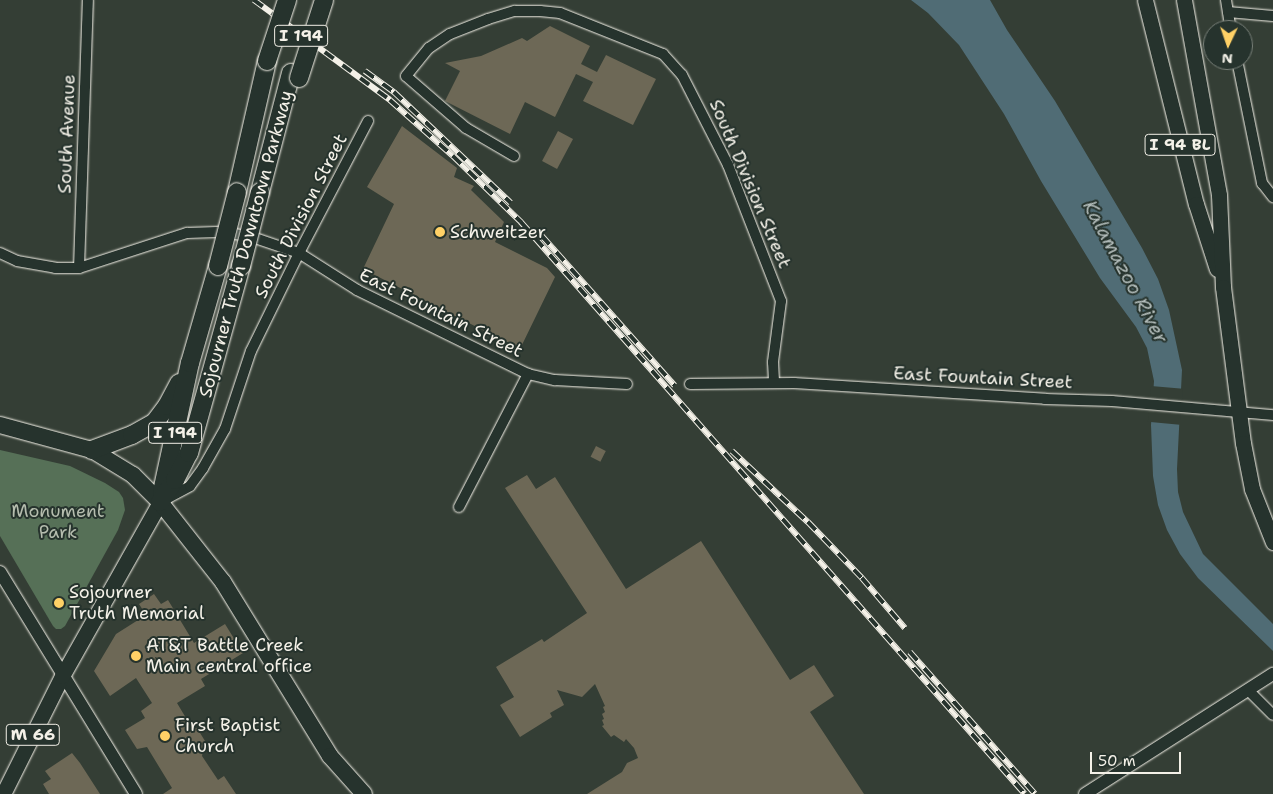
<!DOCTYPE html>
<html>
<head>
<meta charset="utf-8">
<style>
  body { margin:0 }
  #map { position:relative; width:1273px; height:794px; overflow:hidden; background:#343e35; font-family:"Shantell Sans",sans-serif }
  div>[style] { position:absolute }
  .green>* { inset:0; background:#567057 }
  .water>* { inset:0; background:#506c75 }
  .pier>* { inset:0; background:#343e35; transform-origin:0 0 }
  .building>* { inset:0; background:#6d6856; transform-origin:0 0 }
  .roads { filter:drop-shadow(0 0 1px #f4f1e8) drop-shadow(0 0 1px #f4f1e8) }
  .minor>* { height:10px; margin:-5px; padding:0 5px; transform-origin:5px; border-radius:5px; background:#26332d }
  .tertiary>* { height:12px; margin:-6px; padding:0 6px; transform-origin:6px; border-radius:6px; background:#26332d }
  .primary>* { height:15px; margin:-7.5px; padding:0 7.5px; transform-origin:7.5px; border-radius:7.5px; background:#26332d }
  .trunk>* { height:16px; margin:-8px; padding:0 8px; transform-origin:8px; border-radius:8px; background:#26332d }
  .motorway>* { height:18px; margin:-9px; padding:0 9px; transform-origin:9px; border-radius:9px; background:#26332d }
  .rail>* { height:5.5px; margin-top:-2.75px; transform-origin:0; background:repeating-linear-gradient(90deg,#26332d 0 11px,#f4f1e8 0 22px); box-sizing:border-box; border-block:1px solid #f4f1e8 }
  .bridges { filter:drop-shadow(0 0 1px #f4f1e8) drop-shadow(0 0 1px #f4f1e8) }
  .motorway-bridge>* { height:18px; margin:-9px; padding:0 9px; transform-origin:9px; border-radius:9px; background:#26332d }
  .dots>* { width:14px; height:14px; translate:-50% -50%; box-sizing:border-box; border:2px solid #26332d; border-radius:50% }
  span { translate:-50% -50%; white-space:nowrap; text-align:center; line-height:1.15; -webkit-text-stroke:4px #26332d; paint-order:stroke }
  .shield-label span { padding:1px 4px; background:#26332d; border:1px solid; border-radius:4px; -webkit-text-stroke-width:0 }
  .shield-label { font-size:16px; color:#f4f1e8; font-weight:700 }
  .street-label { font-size:18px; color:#f4f1e8 }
  .poi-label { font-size:18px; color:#f4f1e8 }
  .left { translate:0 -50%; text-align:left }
  .park-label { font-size:18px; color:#b5bdae }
  .water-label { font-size:19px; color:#b2bcba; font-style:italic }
  .north { position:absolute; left:1203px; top:20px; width:50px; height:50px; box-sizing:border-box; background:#26332d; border:1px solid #787f78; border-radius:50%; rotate:183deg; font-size:14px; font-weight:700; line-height:20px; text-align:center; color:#f4f1e8 }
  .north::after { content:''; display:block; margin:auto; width:18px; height:22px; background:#ffd166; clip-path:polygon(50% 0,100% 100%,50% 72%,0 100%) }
  .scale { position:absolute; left:1090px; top:752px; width:91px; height:22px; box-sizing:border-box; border:2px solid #f4f1e8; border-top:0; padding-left:6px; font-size:15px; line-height:18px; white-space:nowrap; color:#f4f1e8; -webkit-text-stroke:4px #26332d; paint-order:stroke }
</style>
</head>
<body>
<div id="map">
  <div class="green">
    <div style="clip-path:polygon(0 450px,70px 466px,105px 483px,119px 492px,123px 498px,125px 510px,118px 530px,65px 626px,61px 629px,56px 629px,53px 626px,0 536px)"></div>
  </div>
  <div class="water">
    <div style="clip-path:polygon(911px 0,990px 0,1007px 30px,1055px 101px,1142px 248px,1158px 279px,1169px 310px,1182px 370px,1177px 469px,1178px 492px,1183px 512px,1203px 554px,1273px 624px,1273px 651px,1198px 578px,1180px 554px,1167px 530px,1158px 505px,1153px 476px,1151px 425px,1154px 381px,1147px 348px,1136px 327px,1100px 278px,1041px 181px,1004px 114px,959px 45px,928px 13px)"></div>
  </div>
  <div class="pier">
    <div style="left:1151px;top:386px;width:32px;height:36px;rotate:5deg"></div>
  </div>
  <div class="building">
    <div style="clip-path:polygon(550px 26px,590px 46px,581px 64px,597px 72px,606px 55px,656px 79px,633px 125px,583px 101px,593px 82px,576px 74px,555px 117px,525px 102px,510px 134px,445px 101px,460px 71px,445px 63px,481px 56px,522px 38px,527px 41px)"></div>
    <div style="clip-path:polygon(402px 126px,457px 168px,454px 177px,474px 186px,471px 190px,504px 222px,495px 242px,547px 268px,555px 277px,520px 349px,363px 269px,394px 204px,367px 187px)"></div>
    <div style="left:558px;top:131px;width:17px;height:34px;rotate:28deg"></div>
    <div style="left:596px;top:446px;width:11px;height:12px;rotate:27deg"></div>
    <div style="clip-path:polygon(527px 475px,536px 489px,555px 477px,626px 589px,701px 541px,790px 680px,814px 665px,834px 696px,810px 712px,864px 794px,587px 794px,622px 772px,627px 763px,638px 758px,634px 748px,626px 739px,624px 742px,614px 735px,611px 737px,602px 726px,604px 725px,602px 720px,604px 719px,602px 714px,605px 712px,603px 707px,605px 706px,595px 684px,582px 697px,557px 690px,564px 705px,550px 713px,552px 717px,520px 737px,500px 705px,514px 697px,496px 667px,542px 639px,544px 642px,587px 613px,505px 488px)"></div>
    <div style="clip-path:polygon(154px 594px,161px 604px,168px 600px,194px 643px,225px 624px,243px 653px,201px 679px,205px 686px,177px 703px,192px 728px,197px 728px,205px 741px,202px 756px,218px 780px,224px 776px,236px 794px,163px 794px,172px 788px,147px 747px,137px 749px,125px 730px,145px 718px,141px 711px,152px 703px,136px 678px,110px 696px,94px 671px,116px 634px,146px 615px,139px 604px)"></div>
    <div style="clip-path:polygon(72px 753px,80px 763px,100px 794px,49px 794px,43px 784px,51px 779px,45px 771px)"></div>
  </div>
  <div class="roads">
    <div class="minor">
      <div style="left:1226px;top:0;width:30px;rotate:81deg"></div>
      <div style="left:1228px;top:12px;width:45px;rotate:5.1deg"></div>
      <div style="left:1237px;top:60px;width:126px;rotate:78.5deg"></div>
      <div style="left:1262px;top:183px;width:18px;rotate:52deg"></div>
      <div style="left:514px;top:156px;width:56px;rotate:-149.7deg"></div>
      <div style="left:466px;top:128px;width:79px;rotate:-139.1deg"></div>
      <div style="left:406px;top:76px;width:36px;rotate:-51deg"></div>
      <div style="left:429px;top:48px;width:25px;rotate:-34deg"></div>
      <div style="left:450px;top:34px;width:41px;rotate:-21.5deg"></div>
      <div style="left:488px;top:19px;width:28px;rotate:-17deg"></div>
      <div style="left:515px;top:11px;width:25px"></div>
      <div style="left:540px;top:11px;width:20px;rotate:6deg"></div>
      <div style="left:560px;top:13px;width:111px;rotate:21.7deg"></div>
      <div style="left:663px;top:54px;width:28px;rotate:48deg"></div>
      <div style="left:682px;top:75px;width:101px;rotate:62.9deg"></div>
      <div style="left:728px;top:165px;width:146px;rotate:68.7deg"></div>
      <div style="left:781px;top:301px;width:62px;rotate:97.5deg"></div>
      <div style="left:773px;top:362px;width:21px;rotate:87deg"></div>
      <div style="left:0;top:253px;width:19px;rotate:25deg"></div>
      <div style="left:17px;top:261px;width:39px;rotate:10deg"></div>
      <div style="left:55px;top:268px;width:24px"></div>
      <div style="left:79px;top:268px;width:114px;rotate:-18deg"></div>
      <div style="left:187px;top:233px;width:37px;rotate:-2deg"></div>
      <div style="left:224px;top:232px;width:28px;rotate:10deg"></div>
      <div style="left:252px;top:237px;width:50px;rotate:18.8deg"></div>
      <div style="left:299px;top:253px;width:69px;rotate:32.5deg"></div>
      <div style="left:357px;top:290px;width:191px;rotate:26.2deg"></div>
      <div style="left:528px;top:374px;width:28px;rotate:13deg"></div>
      <div style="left:555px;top:380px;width:72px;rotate:3.2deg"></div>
      <div style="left:79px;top:268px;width:268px;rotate:-88.1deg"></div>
      <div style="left:690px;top:384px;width:104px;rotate:-0.6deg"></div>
      <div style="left:794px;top:383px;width:252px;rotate:3.6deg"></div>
      <div style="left:1045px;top:399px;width:67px;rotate:1.7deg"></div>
      <div style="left:1112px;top:401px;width:162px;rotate:5deg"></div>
      <div style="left:166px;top:499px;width:27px;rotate:-28deg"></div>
      <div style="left:190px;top:486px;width:22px;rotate:-54deg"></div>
      <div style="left:203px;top:468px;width:45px;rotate:-60.6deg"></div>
      <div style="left:225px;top:429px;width:82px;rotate:-71.6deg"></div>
      <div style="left:251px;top:351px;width:109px;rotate:-63.9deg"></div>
      <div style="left:299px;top:253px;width:149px;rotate:-62.4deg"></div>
      <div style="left:459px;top:507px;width:150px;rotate:-62.6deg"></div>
      <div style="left:1248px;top:690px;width:35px;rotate:45deg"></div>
    </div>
    <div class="tertiary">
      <div style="left:0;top:572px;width:260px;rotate:58.5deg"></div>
      <div style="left:1085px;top:794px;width:223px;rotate:-32.6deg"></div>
    </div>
    <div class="primary">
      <div style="left:1145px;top:0;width:210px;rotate:76deg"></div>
      <div style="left:1196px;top:204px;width:68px;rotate:72.1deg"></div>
      <div style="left:1184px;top:0;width:198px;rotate:79.8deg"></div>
      <div style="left:1219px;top:195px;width:92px;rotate:87.5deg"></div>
      <div style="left:1223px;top:287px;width:157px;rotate:82.7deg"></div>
      <div style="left:1243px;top:443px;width:47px;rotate:78.9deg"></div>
      <div style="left:1252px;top:489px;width:57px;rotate:68.4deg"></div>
      <div style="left:3px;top:794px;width:132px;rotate:-63.4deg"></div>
      <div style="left:62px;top:676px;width:200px;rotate:-60.6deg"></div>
    </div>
    <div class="trunk">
      <div style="left:0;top:425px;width:95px;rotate:15.2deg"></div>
      <div style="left:92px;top:450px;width:48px;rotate:31.4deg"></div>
      <div style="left:133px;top:475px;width:38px;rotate:45deg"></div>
      <div style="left:160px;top:502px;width:102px;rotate:51.8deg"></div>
      <div style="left:223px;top:582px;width:204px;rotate:58.4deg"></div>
      <div style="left:330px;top:756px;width:51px;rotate:48.2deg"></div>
    </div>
    <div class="motorway">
      <div style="left:237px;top:192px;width:134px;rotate:-77.1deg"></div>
      <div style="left:260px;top:192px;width:123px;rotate:-75.4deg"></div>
      <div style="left:92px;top:450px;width:43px;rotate:-20.6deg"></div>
      <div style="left:132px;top:435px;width:26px;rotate:-29deg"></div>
      <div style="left:155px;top:422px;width:20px;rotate:-53deg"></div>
      <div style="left:167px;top:406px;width:26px;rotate:-62deg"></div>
      <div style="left:162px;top:492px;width:132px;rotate:-77.8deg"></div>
      <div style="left:190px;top:363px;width:101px;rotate:-73.9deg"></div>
      <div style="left:160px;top:502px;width:27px;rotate:-56deg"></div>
      <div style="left:175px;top:480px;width:30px;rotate:-63deg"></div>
      <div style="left:189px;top:453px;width:194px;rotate:-74.5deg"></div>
    </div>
  </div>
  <div class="rail">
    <div style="left:254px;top:0;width:169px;rotate:36.3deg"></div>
    <div style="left:390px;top:100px;width:84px;rotate:41.6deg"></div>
    <div style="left:453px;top:156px;width:95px;rotate:44.1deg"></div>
    <div style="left:521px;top:222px;width:762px;rotate:48.62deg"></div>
    <div style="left:365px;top:71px;width:36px;rotate:36deg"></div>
    <div style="left:394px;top:92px;width:161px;rotate:43.5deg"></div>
    <div style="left:542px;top:236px;width:200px;rotate:48.4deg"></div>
    <div style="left:732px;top:451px;width:104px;rotate:43.1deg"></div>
    <div style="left:808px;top:522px;width:78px;rotate:46deg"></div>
    <div style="left:862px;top:578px;width:66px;rotate:49.3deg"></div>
    <div style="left:910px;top:652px;width:189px;rotate:48.6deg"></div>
  </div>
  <div class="bridges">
    <div class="motorway-bridge">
      <div style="left:267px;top:61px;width:64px;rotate:-71.8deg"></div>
      <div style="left:299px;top:78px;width:82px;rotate:-72.2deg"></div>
      <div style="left:218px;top:266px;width:76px;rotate:-75.6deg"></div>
      <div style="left:241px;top:266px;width:76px;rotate:-75.6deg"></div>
    </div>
  </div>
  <div class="dots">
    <div style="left:440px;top:232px;background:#ffd166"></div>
    <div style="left:59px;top:603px;background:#ffd166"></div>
    <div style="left:136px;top:656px;background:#ffd166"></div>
    <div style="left:165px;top:736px;background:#ffd166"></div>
  </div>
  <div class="shield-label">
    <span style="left:301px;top:36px">I 194</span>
    <span style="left:1180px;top:145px">I 94 BL</span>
    <span style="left:175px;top:433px">I 194</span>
    <span style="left:33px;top:735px">M 66</span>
  </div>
  <div class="street-label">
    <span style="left:67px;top:134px;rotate:-88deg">South Avenue</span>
    <span style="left:750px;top:184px;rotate:67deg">South Division Street</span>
    <span style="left:301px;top:216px;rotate:-63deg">South Division Street</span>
    <span style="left:246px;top:244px;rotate:-75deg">Sojourner Truth Downtown Parkway</span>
    <span style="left:441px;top:313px;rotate:26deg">East Fountain Street</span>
    <span style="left:983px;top:378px;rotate:3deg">East Fountain Street</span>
  </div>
  <div class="poi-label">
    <span class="left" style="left:450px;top:232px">Schweitzer</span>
    <span class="left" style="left:69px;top:603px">Sojourner<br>Truth Memorial</span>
    <span class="left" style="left:146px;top:656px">AT&amp;T Battle Creek<br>Main central office</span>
    <span class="left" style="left:175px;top:736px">First Baptist<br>Church</span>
  </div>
  <div class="park-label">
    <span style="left:58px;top:522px">Monument<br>Park</span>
  </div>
  <div class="water-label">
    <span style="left:1125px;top:272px;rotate:62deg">Kalamazoo River</span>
  </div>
  <div class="north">N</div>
  <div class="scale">50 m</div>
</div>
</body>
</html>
